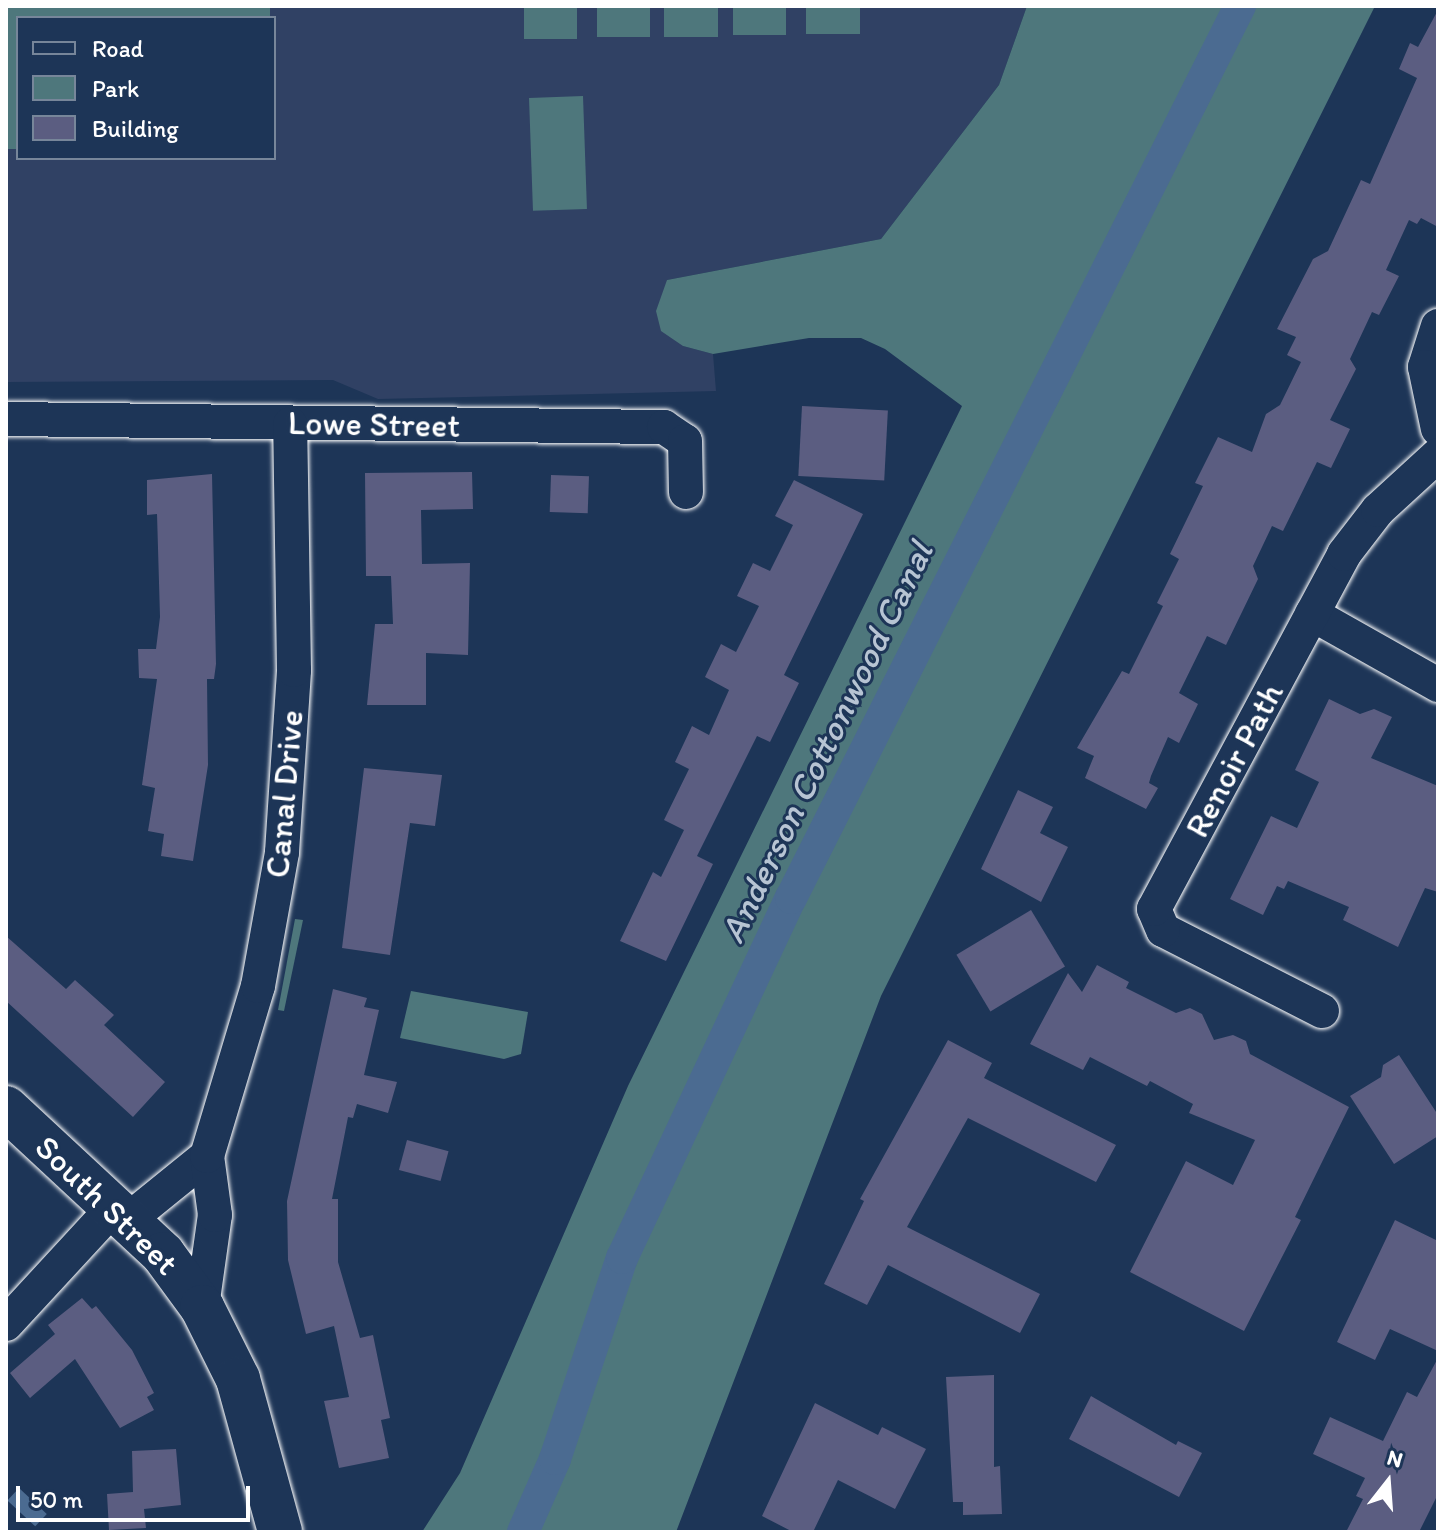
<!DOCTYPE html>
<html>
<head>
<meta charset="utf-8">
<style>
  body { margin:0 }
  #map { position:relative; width:1444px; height:1538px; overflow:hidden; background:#1d3557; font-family:Itim,sans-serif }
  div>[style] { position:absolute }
  .built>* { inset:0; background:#304164 }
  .green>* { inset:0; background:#4e777c; transform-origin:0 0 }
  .water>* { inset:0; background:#4b6b91; transform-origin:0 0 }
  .canal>* { height:32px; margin:-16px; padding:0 16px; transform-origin:16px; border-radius:16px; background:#4b6b91 }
  .building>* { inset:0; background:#5b5d81; transform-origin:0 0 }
  .roads { filter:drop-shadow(0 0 2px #fff) drop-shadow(0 0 2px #fff) }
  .street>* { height:34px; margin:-17px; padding:0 17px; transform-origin:17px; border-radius:17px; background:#1d3557 }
  .secondary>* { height:44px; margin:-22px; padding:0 22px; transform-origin:22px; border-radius:22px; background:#1d3557 }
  span { translate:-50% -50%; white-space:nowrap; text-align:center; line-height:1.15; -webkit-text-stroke:6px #1d3557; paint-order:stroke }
  .street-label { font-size:34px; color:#fff }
  .water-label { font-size:36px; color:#b7c4d3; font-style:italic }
  .frame { position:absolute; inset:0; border:8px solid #fff; pointer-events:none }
  .legend { position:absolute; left:16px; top:16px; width:260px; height:144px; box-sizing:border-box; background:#1d3557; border:2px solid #77869a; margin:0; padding:10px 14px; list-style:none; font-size:24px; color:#fff }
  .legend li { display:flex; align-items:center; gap:16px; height:40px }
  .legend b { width:40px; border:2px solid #77869a }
  .north { position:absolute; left:1348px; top:1442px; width:80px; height:80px; -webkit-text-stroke:6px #1d3557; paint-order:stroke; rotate:17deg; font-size:22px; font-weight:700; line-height:32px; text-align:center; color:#fff }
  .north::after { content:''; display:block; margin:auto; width:28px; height:36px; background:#fff; clip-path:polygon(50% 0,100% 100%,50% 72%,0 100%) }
  .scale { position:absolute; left:16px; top:1486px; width:234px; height:36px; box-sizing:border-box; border:4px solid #fff; border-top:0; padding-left:10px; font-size:24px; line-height:28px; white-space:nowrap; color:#fff; -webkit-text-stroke:6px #1d3557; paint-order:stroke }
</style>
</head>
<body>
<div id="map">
  <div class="built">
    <div style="clip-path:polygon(evenodd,6px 6px,1027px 6px,999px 85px,881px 239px,667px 280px,683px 346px,713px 354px,716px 391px,378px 399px,333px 380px,6px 382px,6px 6px,18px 18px,274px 18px,274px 158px,18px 158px,18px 18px)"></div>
  </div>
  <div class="green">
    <div style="clip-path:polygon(6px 6px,270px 6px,270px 18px,18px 18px,18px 149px,6px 149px)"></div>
    <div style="left:524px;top:6px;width:53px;height:33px"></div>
    <div style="left:597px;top:6px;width:53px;height:31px"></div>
    <div style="left:664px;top:6px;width:54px;height:31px"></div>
    <div style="left:733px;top:6px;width:53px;height:29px"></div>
    <div style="left:806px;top:6px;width:54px;height:28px"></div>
    <div style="clip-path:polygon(1027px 6px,1375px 6px,881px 996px,676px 1532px,422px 1532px,460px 1473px,628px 1086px,962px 406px,885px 349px,861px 338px,809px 338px,713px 354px,683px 346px,661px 331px,656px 311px,667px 280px,881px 239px,999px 85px)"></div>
    <div style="left:583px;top:96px;width:113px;height:54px;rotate:88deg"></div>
    <div style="clip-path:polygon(295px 919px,303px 920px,284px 1011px,278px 1010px)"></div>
    <div style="clip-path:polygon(411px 991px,528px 1012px,521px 1054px,504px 1059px,400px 1038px)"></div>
  </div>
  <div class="water">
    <div style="left:19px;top:1488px;width:38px;height:17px;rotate:43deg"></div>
  </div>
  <div class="canal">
    <div style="left:523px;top:1532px;width:80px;rotate:-66.3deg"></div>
    <div style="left:555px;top:1459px;width:212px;rotate:-71.6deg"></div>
    <div style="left:622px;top:1258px;width:398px;rotate:-64.9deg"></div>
    <div style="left:791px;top:898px;width:999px;rotate:-63.28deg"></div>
  </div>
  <div class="building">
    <div style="clip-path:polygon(1438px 10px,1438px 227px,1421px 218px,1417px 224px,1409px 220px,1386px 270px,1399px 276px,1379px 315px,1372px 312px,1350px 359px,1356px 369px,1330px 420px,1350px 429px,1331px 468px,1317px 462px,1283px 531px,1272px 526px,1253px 566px,1258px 579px,1226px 645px,1207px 636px,1179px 693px,1198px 704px,1179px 743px,1168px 737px,1151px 776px,1149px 783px,1158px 788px,1146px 809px,1085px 778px,1094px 756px,1077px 748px,1122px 671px,1129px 674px,1163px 606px,1157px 603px,1179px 559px,1170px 554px,1203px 486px,1195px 483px,1218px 437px,1252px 452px,1266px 414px,1280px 405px,1301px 362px,1287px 355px,1296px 337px,1277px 329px,1313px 259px,1328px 251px,1361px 180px,1370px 184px,1417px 78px,1399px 69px,1410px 43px,1418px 47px)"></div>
    <div style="left:802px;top:406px;width:86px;height:70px;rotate:3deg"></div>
    <div style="clip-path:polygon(472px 472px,473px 509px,421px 510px,422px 564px,470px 563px,468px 655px,426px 653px,426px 705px,367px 705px,375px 624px,393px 624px,391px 576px,366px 576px,365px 473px)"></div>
    <div style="clip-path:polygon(212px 474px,216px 664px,214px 679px,207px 679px,208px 765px,193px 861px,161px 856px,164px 834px,148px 831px,155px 788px,142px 785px,157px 679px,139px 678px,138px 649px,156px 649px,160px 617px,157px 514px,147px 515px,147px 480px)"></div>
    <div style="left:551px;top:475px;width:38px;height:37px;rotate:2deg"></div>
    <div style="clip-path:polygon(794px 480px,863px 514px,784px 675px,799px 683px,770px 742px,757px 736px,697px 856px,713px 864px,666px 961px,620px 941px,653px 872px,661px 877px,684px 830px,664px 820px,689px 769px,675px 762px,692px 726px,709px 735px,729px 690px,705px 677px,721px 644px,736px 652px,759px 606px,737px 596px,753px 563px,770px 571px,793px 525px,775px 516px)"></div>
    <div style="clip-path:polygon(1329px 699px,1360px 714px,1374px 709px,1392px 717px,1371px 758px,1438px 786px,1438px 892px,1425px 888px,1398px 947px,1343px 920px,1349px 907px,1288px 881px,1284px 889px,1277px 886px,1263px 915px,1230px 899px,1271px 816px,1297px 828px,1319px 782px,1295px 770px)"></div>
    <div style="clip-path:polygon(364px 768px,442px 775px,435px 826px,410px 823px,390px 955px,342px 948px)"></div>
    <div style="clip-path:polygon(1018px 790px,1053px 807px,1040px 833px,1068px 847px,1041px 902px,981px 869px)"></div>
    <div style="left:1031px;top:910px;width:66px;height:87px;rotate:59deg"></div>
    <div style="clip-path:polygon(6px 936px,66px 989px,75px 980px,114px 1015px,104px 1025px,165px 1082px,133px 1117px,6px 1001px)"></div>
    <div style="clip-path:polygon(1097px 965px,1129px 982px,1126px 988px,1176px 1013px,1190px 1008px,1202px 1014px,1214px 1040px,1233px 1035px,1246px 1041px,1250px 1054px,1349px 1107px,1295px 1217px,1301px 1220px,1244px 1331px,1130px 1272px,1186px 1161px,1233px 1185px,1255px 1140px,1189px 1113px,1193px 1104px,1150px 1081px,1147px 1086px,1090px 1057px,1083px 1070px,1030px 1044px,1068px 973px,1082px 992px)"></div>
    <div style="clip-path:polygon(333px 989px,367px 998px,364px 1007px,379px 1010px,364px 1075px,397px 1082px,388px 1113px,357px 1104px,353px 1118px,348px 1117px,332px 1199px,338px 1199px,338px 1262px,360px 1338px,373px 1335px,390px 1418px,381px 1420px,389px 1458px,339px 1468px,324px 1401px,349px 1397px,334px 1326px,306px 1334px,288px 1260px,287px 1201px)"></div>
    <div style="clip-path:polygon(948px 1040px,992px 1063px,984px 1078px,1116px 1145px,1096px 1182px,968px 1118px,907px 1227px,1040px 1294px,1020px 1333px,888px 1265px,867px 1305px,824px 1284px,864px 1201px,860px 1199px)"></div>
    <div style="clip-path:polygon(1399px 1055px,1438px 1115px,1438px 1136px,1394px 1164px,1350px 1096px,1381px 1077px,1383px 1065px)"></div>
    <div style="left:407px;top:1140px;width:43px;height:31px;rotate:15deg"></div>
    <div style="clip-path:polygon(1395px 1220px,1438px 1241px,1438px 1351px,1390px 1329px,1375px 1360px,1337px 1342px)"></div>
    <div style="clip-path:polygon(82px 1298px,92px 1309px,96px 1306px,132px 1350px,154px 1393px,147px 1397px,154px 1410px,120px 1428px,75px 1359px,30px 1398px,10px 1373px,55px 1334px,48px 1325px)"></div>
    <div style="clip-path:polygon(1438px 1358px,1438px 1494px,1419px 1532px,1346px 1532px,1363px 1499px,1356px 1496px,1365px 1478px,1313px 1454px,1330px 1417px,1383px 1441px,1407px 1392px,1417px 1397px)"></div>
    <div style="clip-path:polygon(994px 1375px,994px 1467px,1000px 1466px,1002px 1514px,963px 1515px,963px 1502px,953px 1502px,946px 1377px)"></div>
    <div style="clip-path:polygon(1091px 1396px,1176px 1445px,1178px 1441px,1202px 1453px,1179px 1497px,1069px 1439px)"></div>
    <div style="clip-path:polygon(815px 1403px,878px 1435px,882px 1427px,926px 1449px,895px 1509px,838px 1480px,813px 1532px,793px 1532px,762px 1516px)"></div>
    <div style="clip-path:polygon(176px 1449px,181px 1505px,144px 1509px,146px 1528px,109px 1530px,107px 1494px,133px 1492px,132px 1451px)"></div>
  </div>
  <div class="roads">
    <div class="street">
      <div style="left:1438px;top:326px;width:43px;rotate:107.6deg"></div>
      <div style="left:1425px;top:367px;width:63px;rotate:78.2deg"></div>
      <div style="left:6px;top:419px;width:658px;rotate:0.7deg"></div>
      <div style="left:664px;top:427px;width:25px;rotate:34deg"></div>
      <div style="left:685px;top:441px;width:51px;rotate:88.9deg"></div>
      <div style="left:1312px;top:614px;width:145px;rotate:29.4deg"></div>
      <div style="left:1322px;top:1011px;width:178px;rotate:-153deg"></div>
      <div style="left:1163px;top:930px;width:23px;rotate:-113deg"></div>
      <div style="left:1154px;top:909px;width:403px;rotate:-61.8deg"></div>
      <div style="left:1344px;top:554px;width:56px;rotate:-52.3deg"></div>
      <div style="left:1378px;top:510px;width:81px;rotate:-42.5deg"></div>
      <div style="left:128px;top:1220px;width:102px;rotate:-39deg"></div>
      <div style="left:202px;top:1307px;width:93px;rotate:-82deg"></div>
      <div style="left:215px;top:1215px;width:60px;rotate:-97.7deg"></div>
      <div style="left:207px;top:1156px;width:177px;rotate:-73.3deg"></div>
      <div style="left:258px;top:986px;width:136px;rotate:-79.8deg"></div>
      <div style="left:282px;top:852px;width:182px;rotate:-86.2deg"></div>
      <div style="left:294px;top:670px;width:246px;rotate:-90.9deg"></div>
      <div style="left:6px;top:1324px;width:159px;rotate:-47.3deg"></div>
    </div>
    <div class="secondary">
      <div style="left:6px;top:1108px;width:214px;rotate:42.9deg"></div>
      <div style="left:163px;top:1254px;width:66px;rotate:53.7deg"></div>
      <div style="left:202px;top:1307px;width:80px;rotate:63.4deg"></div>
      <div style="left:238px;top:1379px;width:159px;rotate:74.6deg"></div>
    </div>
  </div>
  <div class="street-label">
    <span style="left:374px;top:424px;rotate:1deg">Lowe Street</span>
    <span style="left:1234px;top:760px;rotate:-62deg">Renoir Path</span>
    <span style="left:284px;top:794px;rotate:-85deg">Canal Drive</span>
    <span style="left:107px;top:1205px;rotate:44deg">South Street</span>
  </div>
  <div class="water-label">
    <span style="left:826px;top:742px;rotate:-64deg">Anderson Cottonwood Canal</span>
  </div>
  <div class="frame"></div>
  <ul class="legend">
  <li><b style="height:10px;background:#1d3557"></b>Road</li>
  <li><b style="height:22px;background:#4e777c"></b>Park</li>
  <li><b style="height:22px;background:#5b5d81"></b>Building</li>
  </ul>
  <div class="north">N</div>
  <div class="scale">50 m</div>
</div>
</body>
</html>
